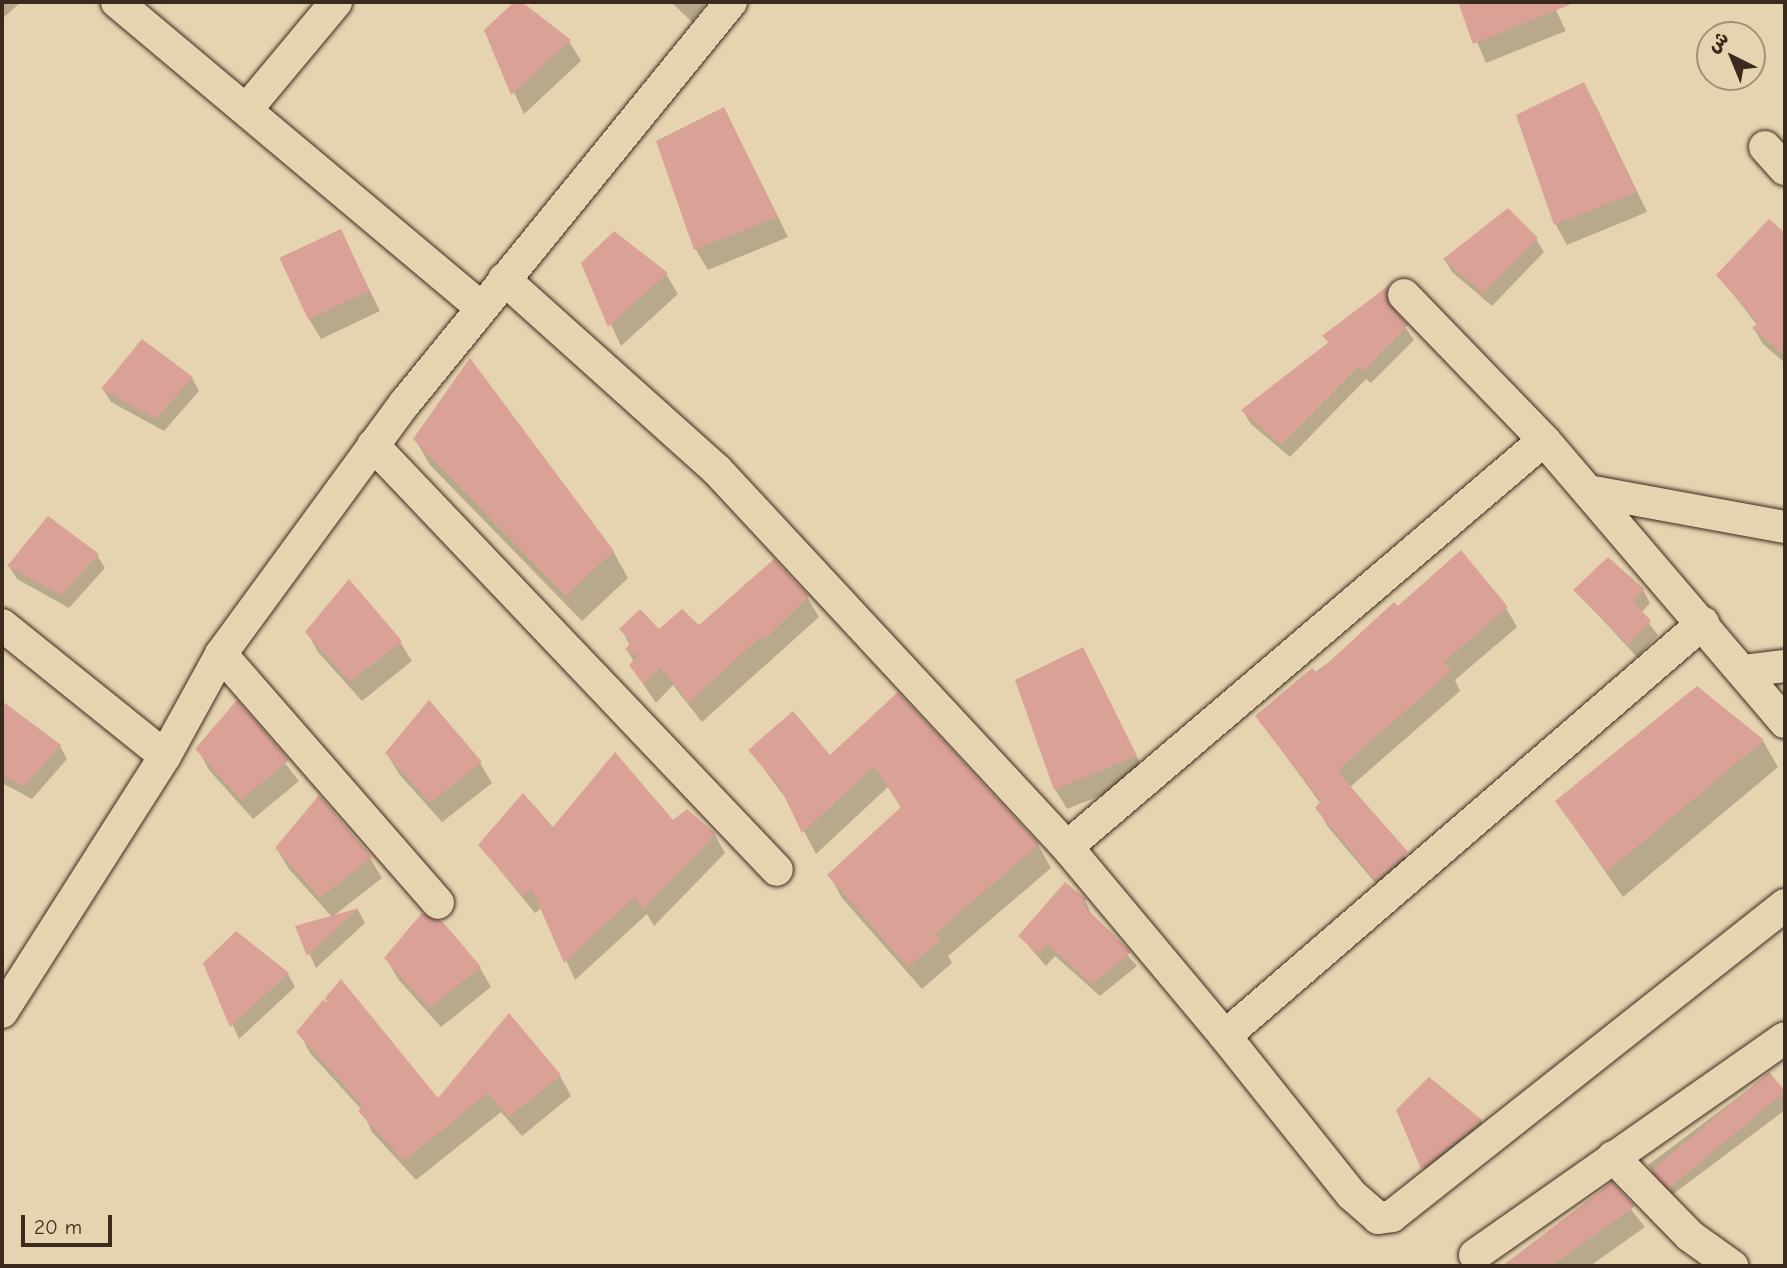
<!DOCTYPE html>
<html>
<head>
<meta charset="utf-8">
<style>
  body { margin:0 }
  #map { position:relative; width:1787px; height:1268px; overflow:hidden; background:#e6d4b1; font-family:"Comic Neue","Playpen Sans Arabic",sans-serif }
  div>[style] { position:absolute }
  .shadow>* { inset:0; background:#0003 }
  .building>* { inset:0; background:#daa197; transform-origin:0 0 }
  .roads { filter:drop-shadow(0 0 2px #3b2a1e) drop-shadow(0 0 2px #3b2a1e) }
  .minor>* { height:32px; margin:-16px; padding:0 16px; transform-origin:16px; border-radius:16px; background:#e6d4b1 }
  span { translate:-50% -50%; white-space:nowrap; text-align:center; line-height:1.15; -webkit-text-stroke:5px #e6d4b1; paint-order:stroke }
  .frame { position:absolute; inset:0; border:4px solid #3b2a1e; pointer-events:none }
  .north { position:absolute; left:1696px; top:21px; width:70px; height:70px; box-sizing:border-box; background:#e6d4b1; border:2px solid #a29076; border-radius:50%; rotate:317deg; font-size:19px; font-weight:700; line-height:28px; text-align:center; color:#3b2a1e }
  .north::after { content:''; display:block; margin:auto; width:24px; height:32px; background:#3b2a1e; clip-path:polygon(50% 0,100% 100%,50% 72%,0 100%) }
  .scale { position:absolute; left:21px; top:1215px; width:91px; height:32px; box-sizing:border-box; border:4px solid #3b2a1e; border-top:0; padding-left:9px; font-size:21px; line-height:24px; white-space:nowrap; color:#3b2a1e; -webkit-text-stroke:5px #e6d4b1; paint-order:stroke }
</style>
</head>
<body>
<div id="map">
  <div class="shadow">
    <div style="clip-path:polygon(2px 2px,21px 2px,2px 19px)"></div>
    <div style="clip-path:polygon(516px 2px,569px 41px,581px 61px,524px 114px,486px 31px)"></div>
    <div style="clip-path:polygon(671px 2px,707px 2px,692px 22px)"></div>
    <div style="clip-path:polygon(1460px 2px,1552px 2px,1566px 31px,1486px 63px)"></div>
    <div style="clip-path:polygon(1595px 104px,1647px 212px,1567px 245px,1556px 225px,1518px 116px)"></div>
    <div style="clip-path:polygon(724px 109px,788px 237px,708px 270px,696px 250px,658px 142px)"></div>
    <div style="clip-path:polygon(1770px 221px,1785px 235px,1785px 363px,1763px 344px,1754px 329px,1758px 326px,1718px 275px)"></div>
    <div style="clip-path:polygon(340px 231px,380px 311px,321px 339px,309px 319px)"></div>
    <div style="clip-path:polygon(1536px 239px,1544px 252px,1492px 306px,1452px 272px,1445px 260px)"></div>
    <div style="clip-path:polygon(583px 263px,666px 274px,678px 294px,621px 346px)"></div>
    <div style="clip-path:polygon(1388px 289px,1395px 301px,1394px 311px,1414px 340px,1371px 383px,1366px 379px,1290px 457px,1251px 424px,1243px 411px,1329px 344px,1325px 337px)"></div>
    <div style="clip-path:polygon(192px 378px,199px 391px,164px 431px,111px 402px,103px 389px)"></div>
    <div style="clip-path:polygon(415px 439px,613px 551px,628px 578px,582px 621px,430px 465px)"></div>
    <div style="clip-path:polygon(97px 555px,105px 568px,69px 608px,17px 579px,9px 566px)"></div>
    <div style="clip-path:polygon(1575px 590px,1643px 590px,1650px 603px,1641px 613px,1658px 635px,1637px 657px)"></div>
    <div style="clip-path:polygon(807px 597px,819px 617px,702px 722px,673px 685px,656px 703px,631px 666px,634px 662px,627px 650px,630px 645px,621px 629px,699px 628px)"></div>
    <div style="clip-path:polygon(1506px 608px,1517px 627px,1455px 680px,1460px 691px,1349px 788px,1417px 872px,1388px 898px,1328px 827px,1317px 808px,1321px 804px,1257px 717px,1398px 609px)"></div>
    <div style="clip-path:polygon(307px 632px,400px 642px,412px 661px,362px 701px,318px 652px)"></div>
    <div style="clip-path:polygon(1083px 649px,1147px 777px,1067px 809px,1055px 789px)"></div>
    <div style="clip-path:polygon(1697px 688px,1763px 741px,1778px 767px,1623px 897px,1557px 802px)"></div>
    <div style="clip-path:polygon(898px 695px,1038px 845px,1051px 868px,948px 956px,952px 963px,922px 989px,842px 898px,830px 876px,902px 809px,888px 787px,816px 854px,790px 804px,750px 750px,830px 758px)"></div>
    <div style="clip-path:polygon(237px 703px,299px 781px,253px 819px,209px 770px,198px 749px)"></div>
    <div style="clip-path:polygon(10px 709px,60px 746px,67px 759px,32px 799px,2px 783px,2px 720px)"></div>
    <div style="clip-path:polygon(387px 754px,480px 763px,492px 783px,442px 822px,399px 774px)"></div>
    <div style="clip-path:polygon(673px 822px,715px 835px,725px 853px,654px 926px,647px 914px,575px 980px,542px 908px,535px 913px,480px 846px,553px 830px)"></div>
    <div style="clip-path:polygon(277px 849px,370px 858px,382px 878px,332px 917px,289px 869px)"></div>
    <div style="clip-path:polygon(1066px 885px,1086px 902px,1092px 916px,1137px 966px,1100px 996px,1055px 956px,1046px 966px,1020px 936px)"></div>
    <div style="clip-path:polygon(358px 910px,365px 923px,316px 968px,297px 927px)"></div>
    <div style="clip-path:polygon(386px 958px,480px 968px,491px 987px,441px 1027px,398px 979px)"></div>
    <div style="clip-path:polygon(205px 964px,288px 974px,295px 987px,239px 1039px)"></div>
    <div style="clip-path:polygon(299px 1032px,437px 1101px,560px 1076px,571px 1096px,522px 1136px,501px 1112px,416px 1180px,372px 1132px,362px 1110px,310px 1053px)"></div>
    <div style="clip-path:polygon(1769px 1074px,1785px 1094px,1785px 1110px,1672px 1195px,1648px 1165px)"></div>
    <div style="clip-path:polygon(1398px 1110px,1481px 1121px,1489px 1134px,1430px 1181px)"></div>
    <div style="clip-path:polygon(1611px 1184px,1645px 1227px,1590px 1266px,1505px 1266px)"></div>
  </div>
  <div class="building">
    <div style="clip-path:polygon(514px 2px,522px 2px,571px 40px,511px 95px,484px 30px)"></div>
    <div style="clip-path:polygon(1458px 2px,1574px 2px,1574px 3px,1473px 44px)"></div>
    <div style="clip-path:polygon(1584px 82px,1637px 192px,1554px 225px,1516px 115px)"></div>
    <div style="clip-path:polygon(724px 107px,778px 217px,694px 250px,656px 141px)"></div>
    <div style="clip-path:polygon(1508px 208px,1538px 238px,1483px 293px,1443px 259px)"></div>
    <div style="clip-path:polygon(1769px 219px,1785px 233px,1785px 356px,1752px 328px,1758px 323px,1716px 275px)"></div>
    <div style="left:341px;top:229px;width:68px;height:68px;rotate:65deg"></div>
    <div style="clip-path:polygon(614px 231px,668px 273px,608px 327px,581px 263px)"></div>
    <div style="clip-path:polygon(1388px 286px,1386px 300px,1408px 325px,1363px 371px,1358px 367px,1281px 445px,1241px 410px,1329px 342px,1322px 336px)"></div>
    <div style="clip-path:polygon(142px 339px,193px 377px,156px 419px,101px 389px)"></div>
    <div style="clip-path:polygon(470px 358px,614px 551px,566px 596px,413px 439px)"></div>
    <div style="clip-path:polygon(48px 516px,99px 554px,61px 595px,7px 566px)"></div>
    <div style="clip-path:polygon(1461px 550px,1508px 607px,1444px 662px,1451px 671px,1337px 771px,1408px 852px,1376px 881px,1315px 808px,1321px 801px,1255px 716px,1312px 668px,1317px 673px,1394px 602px,1398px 606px)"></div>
    <div style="clip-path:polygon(1608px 557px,1644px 589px,1633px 601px,1651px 621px,1628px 645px,1573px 590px)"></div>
    <div style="clip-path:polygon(774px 559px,809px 596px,764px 640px,760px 637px,689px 703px,660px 667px,643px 684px,629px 665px,638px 656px,625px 650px,631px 641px,619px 629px,640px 609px,659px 629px,682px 609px,699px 625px)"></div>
    <div style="clip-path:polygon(349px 579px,402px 641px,350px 682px,305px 632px)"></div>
    <div style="clip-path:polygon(1083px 647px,1137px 756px,1054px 790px,1015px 680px)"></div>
    <div style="clip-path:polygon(1697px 686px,1764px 740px,1607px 872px,1555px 801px)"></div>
    <div style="clip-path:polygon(898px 692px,1039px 844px,935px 934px,941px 940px,908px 967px,827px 875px,901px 807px,874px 766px,802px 833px,780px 787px,748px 750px,793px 711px,830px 755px)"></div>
    <div style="clip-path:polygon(237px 700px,289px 760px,241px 800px,195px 749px)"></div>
    <div style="clip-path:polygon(429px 700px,482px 762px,430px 803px,385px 753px)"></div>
    <div style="clip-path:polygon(2px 701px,61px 745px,24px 786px,2px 775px)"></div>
    <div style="clip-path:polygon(615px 752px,673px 820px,687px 809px,716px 834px,643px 909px,635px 897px,564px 963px,532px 889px,523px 896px,478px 845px,523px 793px,553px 827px)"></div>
    <div style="clip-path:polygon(319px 795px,372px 857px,320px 898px,275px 848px)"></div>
    <div style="clip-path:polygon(1065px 882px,1086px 899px,1083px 905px,1131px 952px,1092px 984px,1047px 944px,1038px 954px,1018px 936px)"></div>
    <div style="clip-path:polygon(359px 908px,307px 956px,295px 926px)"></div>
    <div style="clip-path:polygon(422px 913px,442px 921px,481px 967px,429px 1008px,384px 958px)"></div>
    <div style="clip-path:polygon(236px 931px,289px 973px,230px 1027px,203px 963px)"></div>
    <div style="clip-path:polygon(341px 979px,438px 1098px,509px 1013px,561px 1075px,509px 1117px,488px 1093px,404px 1161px,358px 1111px,363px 1106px,296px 1032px,323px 1000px,328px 1003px,325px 998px)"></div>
    <div style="left:1769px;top:1072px;width:25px;height:154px;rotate:50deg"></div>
    <div style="clip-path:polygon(1429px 1077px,1482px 1120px,1421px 1169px,1396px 1110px)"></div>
    <div style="clip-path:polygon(1612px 1182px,1635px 1206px,1625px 1214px,1551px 1266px,1502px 1266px)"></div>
  </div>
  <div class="roads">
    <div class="minor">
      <div style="left:117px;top:2px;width:476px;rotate:40deg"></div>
      <div style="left:247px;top:109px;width:139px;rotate:-50.2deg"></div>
      <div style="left:1765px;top:147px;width:30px;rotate:48deg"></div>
      <div style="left:504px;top:279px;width:285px;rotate:41.9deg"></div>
      <div style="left:716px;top:469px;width:516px;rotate:47.12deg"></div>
      <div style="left:1067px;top:847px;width:246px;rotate:50.1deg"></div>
      <div style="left:1225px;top:1036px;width:632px;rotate:-40.83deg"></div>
      <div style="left:1404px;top:295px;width:202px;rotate:46deg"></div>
      <div style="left:1544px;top:440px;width:371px;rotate:49.5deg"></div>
      <div style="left:373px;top:445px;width:586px;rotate:46.45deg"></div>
      <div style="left:1588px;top:491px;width:200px;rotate:10.4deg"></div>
      <div style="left:2px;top:625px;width:209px;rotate:38.8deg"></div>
      <div style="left:221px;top:654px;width:330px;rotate:48.9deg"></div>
      <div style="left:1744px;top:671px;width:41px;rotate:-7deg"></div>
      <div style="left:1067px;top:847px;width:627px;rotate:-40.47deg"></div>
      <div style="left:2px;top:1012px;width:303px;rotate:-57.5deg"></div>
      <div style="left:165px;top:756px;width:116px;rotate:-61.2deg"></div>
      <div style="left:221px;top:654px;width:311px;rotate:-53.8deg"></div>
      <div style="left:405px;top:403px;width:517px;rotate:-50.89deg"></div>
      <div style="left:1225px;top:1036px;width:203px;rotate:51.4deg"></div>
      <div style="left:1352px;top:1195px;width:35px;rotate:41deg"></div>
      <div style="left:1378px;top:1218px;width:14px;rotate:-8deg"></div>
      <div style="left:1392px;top:1216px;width:501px;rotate:-38.36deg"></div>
      <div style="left:1613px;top:1157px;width:110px;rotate:45.7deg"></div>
      <div style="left:1690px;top:1236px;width:52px;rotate:35.5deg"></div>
      <div style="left:1475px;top:1255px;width:378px;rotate:-35deg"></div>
    </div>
  </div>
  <div class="frame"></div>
  <div class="north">ش</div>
  <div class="scale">20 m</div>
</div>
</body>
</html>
